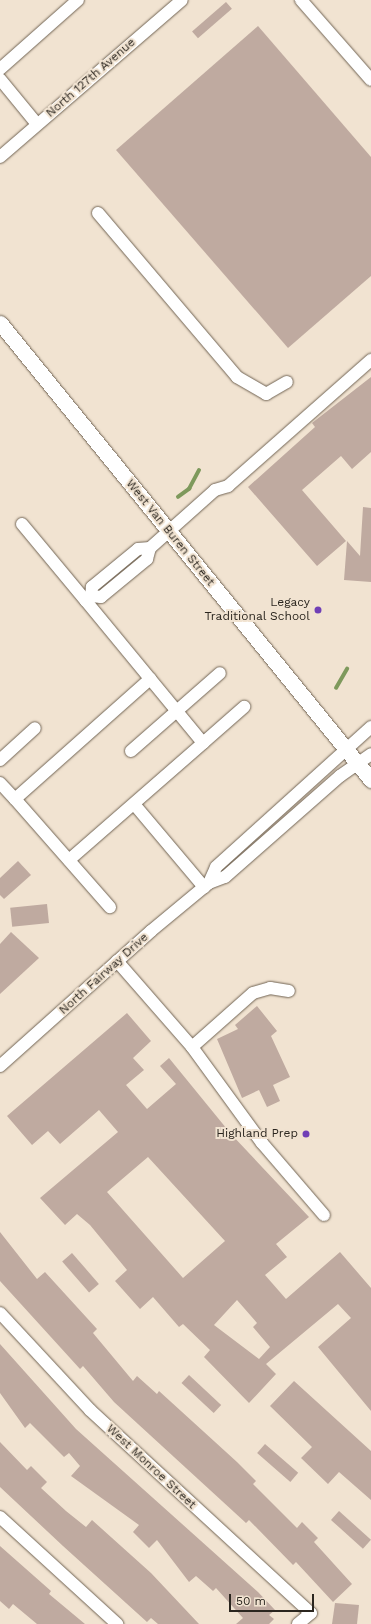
<!DOCTYPE html>
<html>
<head>
<meta charset="utf-8">
<style>
  body { margin:0 }
  #map { position:relative; width:371px; height:1624px; overflow:hidden; background:#f1e3d1; font-family:"Work Sans",sans-serif }
  div>[style] { position:absolute }
  .stream>* { height:3.5px; margin:-1.75px; padding:0 1.75px; transform-origin:1.75px; border-radius:1.75px; background:#7e995c }
  .building>* { inset:0; background:#bfaaa0; transform-origin:0 0 }
  .roads { filter:drop-shadow(0 0 1px #716454) drop-shadow(0 0 1px #716454) }
  .minor>* { height:12px; margin:-6px; padding:0 6px; transform-origin:6px; border-radius:6px; background:#fff }
  .major>* { height:15px; margin:-7.5px; padding:0 7.5px; transform-origin:7.5px; border-radius:7.5px; background:#fff }
  .dots>* { width:11px; height:11px; translate:-50% -50%; box-sizing:border-box; border:2px solid #f1e3d1; border-radius:50% }
  span { translate:-50% -50%; white-space:nowrap; text-align:center; line-height:1.15; -webkit-text-stroke:4px #f1e3d1; paint-order:stroke }
  .street-label { font-size:12px; color:#2b261f }
  .poi-label { font-size:12px; color:#2b261f }
  .right { translate:-100% -50%; text-align:right }
  .scale { position:absolute; left:229px; top:1594px; width:85px; height:18px; box-sizing:border-box; border:2px solid #2b261f; border-top:0; padding-left:5px; font-size:12px; line-height:14px; white-space:nowrap; color:#2b261f; -webkit-text-stroke:3px #f1e3d1; paint-order:stroke }
</style>
</head>
<body>
<div id="map">
  <div class="stream">
    <div style="left:178px;top:497px;width:14px;rotate:-36deg"></div>
    <div style="left:189px;top:489px;width:21px;rotate:-62deg"></div>
    <div style="left:336px;top:688px;width:22px;rotate:-60deg"></div>
  </div>
  <div class="building">
    <div style="left:226px;top:2px;width:9px;height:45px;rotate:49deg"></div>
    <div style="clip-path:polygon(258px 26px,371px 157px,371px 276px,288px 348px,116px 150px)"></div>
    <div style="clip-path:polygon(371px 377px,371px 452px,352px 469px,341px 456px,302px 490px,346px 541px,317px 566px,248px 487px,315px 427px,312px 423px)"></div>
    <div style="clip-path:polygon(363px 507px,371px 508px,371px 582px,344px 580px,347px 541px,360px 556px)"></div>
    <div style="clip-path:polygon(18px 861px,31px 875px,4px 899px,0 895px,0 878px)"></div>
    <div style="left:47px;top:904px;width:19px;height:37px;rotate:84deg"></div>
    <div style="clip-path:polygon(11px 932px,39px 958px,0 994px,0 944px)"></div>
    <div style="clip-path:polygon(257px 1006px,277px 1031px,271px 1036px,290px 1077px,273px 1085px,280px 1101px,267px 1107px,259px 1090px,242px 1098px,217px 1039px,238px 1029px,235px 1025px)"></div>
    <div style="clip-path:polygon(evenodd,127px 1013px,151px 1041px,133px 1058px,144px 1070px,126px 1085px,147px 1109px,176px 1084px,160px 1066px,169px 1058px,231px 1134px,309px 1217px,276px 1244px,287px 1257px,265px 1275px,286px 1299px,340px 1252px,371px 1288px,371px 1411px,318px 1347px,351px 1318px,338px 1304px,266px 1364px,276px 1374px,249px 1403px,204px 1357px,210px 1350px,183px 1324px,179px 1327px,153px 1297px,140px 1309px,115px 1281px,127px 1270px,90px 1225px,77px 1214px,65px 1225px,40px 1198px,118px 1132px,99px 1110px,60px 1144px,48px 1131px,32px 1145px,7px 1116px,127px 1013px,148px 1157px,225px 1241px,183px 1278px,107px 1192px,148px 1157px,127px 1013px,237px 1300px,257px 1323px,253px 1327px,270px 1347px,259px 1359px,214px 1325px,237px 1300px)"></div>
    <div style="clip-path:polygon(0 1232px,37px 1279px,45px 1272px,97px 1329px,93px 1333px,133px 1381px,137px 1376px,157px 1394px,159px 1391px,237px 1462px,256px 1481px,253px 1484px,297px 1528px,302px 1522px,318px 1538px,314px 1542px,352px 1584px,333px 1602px,296px 1562px,293px 1565px,249px 1520px,246px 1523px,114px 1402px,83px 1366px,80px 1369px,0 1281px)"></div>
    <div style="left:72px;top:1253px;width:41px;height:13px;rotate:49deg"></div>
    <div style="clip-path:polygon(0 1344px,76px 1429px,258px 1592px,275px 1610px,269px 1615px,274px 1619px,269px 1624px,236px 1624px,243px 1618px,216px 1588px,213px 1591px,196px 1576px,189px 1582px,157px 1540px,149px 1548px,133px 1532px,139px 1525px,71px 1476px,80px 1466px,69px 1453px,64px 1457px,30px 1423px,25px 1428px,0 1393px)"></div>
    <div style="left:189px;top:1375px;width:44px;height:11px;rotate:43deg"></div>
    <div style="clip-path:polygon(294px 1381px,371px 1451px,371px 1500px,339px 1472px,328px 1484px,301px 1458px,312px 1447px,270px 1406px)"></div>
    <div style="clip-path:polygon(0 1442px,27px 1470px,31px 1466px,47px 1482px,41px 1488px,66px 1511px,86px 1527px,92px 1520px,151px 1573px,199px 1624px,158px 1624px,151px 1618px,147px 1622px,63px 1546px,0 1487px)"></div>
    <div style="left:265px;top:1444px;width:44px;height:12px;rotate:41deg"></div>
    <div style="left:339px;top:1511px;width:43px;height:12px;rotate:42deg"></div>
    <div style="clip-path:polygon(0 1546px,51px 1591px,49px 1594px,85px 1624px,37px 1624px,13px 1604px,9px 1609px,0 1601px)"></div>
    <div style="clip-path:polygon(335px 1603px,359px 1605px,357px 1624px,332px 1624px)"></div>
  </div>
  <div class="roads">
    <div class="minor">
      <div style="left:301px;top:0;width:106px;rotate:48.8deg"></div>
      <div style="left:0;top:69px;width:104px;rotate:-41.5deg"></div>
      <div style="left:0;top:79px;width:58px;rotate:50.6deg"></div>
      <div style="left:0;top:157px;width:240px;rotate:-40.8deg"></div>
      <div style="left:98px;top:213px;width:215px;rotate:49.7deg"></div>
      <div style="left:237px;top:377px;width:34px;rotate:30deg"></div>
      <div style="left:266px;top:394px;width:24px;rotate:-30deg"></div>
      <div style="left:22px;top:524px;width:100px;rotate:50.3deg"></div>
      <div style="left:86px;top:601px;width:7px;rotate:-45deg"></div>
      <div style="left:150px;top:548px;width:12px;rotate:175deg"></div>
      <div style="left:138px;top:549px;width:60px;rotate:140.4deg"></div>
      <div style="left:92px;top:587px;width:9px;rotate:96deg"></div>
      <div style="left:91px;top:596px;width:10px;rotate:6deg"></div>
      <div style="left:101px;top:597px;width:60px;rotate:-39.6deg"></div>
      <div style="left:147px;top:559px;width:11px;rotate:-75deg"></div>
      <div style="left:150px;top:548px;width:87px;rotate:-41.7deg"></div>
      <div style="left:215px;top:490px;width:14px;rotate:-17deg"></div>
      <div style="left:228px;top:486px;width:191px;rotate:-41.4deg"></div>
      <div style="left:86px;top:601px;width:184px;rotate:50.5deg"></div>
      <div style="left:203px;top:743px;width:55px;rotate:-41.3deg"></div>
      <div style="left:131px;top:751px;width:118px;rotate:-41.2deg"></div>
      <div style="left:0;top:760px;width:47px;rotate:-42.4deg"></div>
      <div style="left:0;top:783px;width:22px;rotate:47deg"></div>
      <div style="left:15px;top:799px;width:181px;rotate:-41.6deg"></div>
      <div style="left:15px;top:799px;width:144px;rotate:48.7deg"></div>
      <div style="left:134px;top:804px;width:109px;rotate:49.9deg"></div>
      <div style="left:69px;top:860px;width:178px;rotate:-41.1deg"></div>
      <div style="left:209px;top:883px;width:17px;rotate:-66deg"></div>
      <div style="left:216px;top:867px;width:209px;rotate:-42.1deg"></div>
      <div style="left:117px;top:961px;width:114px;rotate:48.9deg"></div>
      <div style="left:192px;top:1047px;width:119px;rotate:53.9deg"></div>
      <div style="left:262px;top:1143px;width:95px;rotate:49.3deg"></div>
      <div style="left:192px;top:1047px;width:81px;rotate:-41.5deg"></div>
      <div style="left:253px;top:993px;width:18px;rotate:-16deg"></div>
      <div style="left:270px;top:988px;width:19px;rotate:9deg"></div>
      <div style="left:0;top:1066px;width:203px;rotate:-41.8deg"></div>
      <div style="left:151px;top:931px;width:75px;rotate:-39.6deg"></div>
      <div style="left:209px;top:883px;width:17px;rotate:-21deg"></div>
      <div style="left:225px;top:877px;width:153px;rotate:-41.3deg"></div>
      <div style="left:340px;top:776px;width:38px;rotate:-35deg"></div>
      <div style="left:0;top:1313px;width:132px;rotate:47.1deg"></div>
      <div style="left:90px;top:1410px;width:300px;rotate:42.6deg"></div>
      <div style="left:311px;top:1613px;width:17px;rotate:140deg"></div>
      <div style="left:0;top:1517px;width:159px;rotate:42.4deg"></div>
    </div>
    <div class="major">
      <div style="left:0;top:323px;width:589px;rotate:50.93deg"></div>
    </div>
  </div>
  <div class="dots">
    <div style="left:318px;top:610px;background:#703fb6"></div>
    <div style="left:306px;top:1134px;background:#703fb6"></div>
  </div>
  <div class="street-label">
    <span style="left:91px;top:78px;rotate:-41deg">North 127th Avenue</span>
    <span style="left:170px;top:533px;rotate:51deg">West Van Buren Street</span>
    <span style="left:104px;top:974px;rotate:-42deg">North Fairway Drive</span>
    <span style="left:151px;top:1467px;rotate:43deg">West Monroe Street</span>
  </div>
  <div class="poi-label">
    <span class="right" style="left:310px;top:610px">Legacy<br>Traditional School</span>
    <span class="right" style="left:298px;top:1134px">Highland Prep</span>
  </div>
  <div class="scale">50 m</div>
</div>
</body>
</html>
